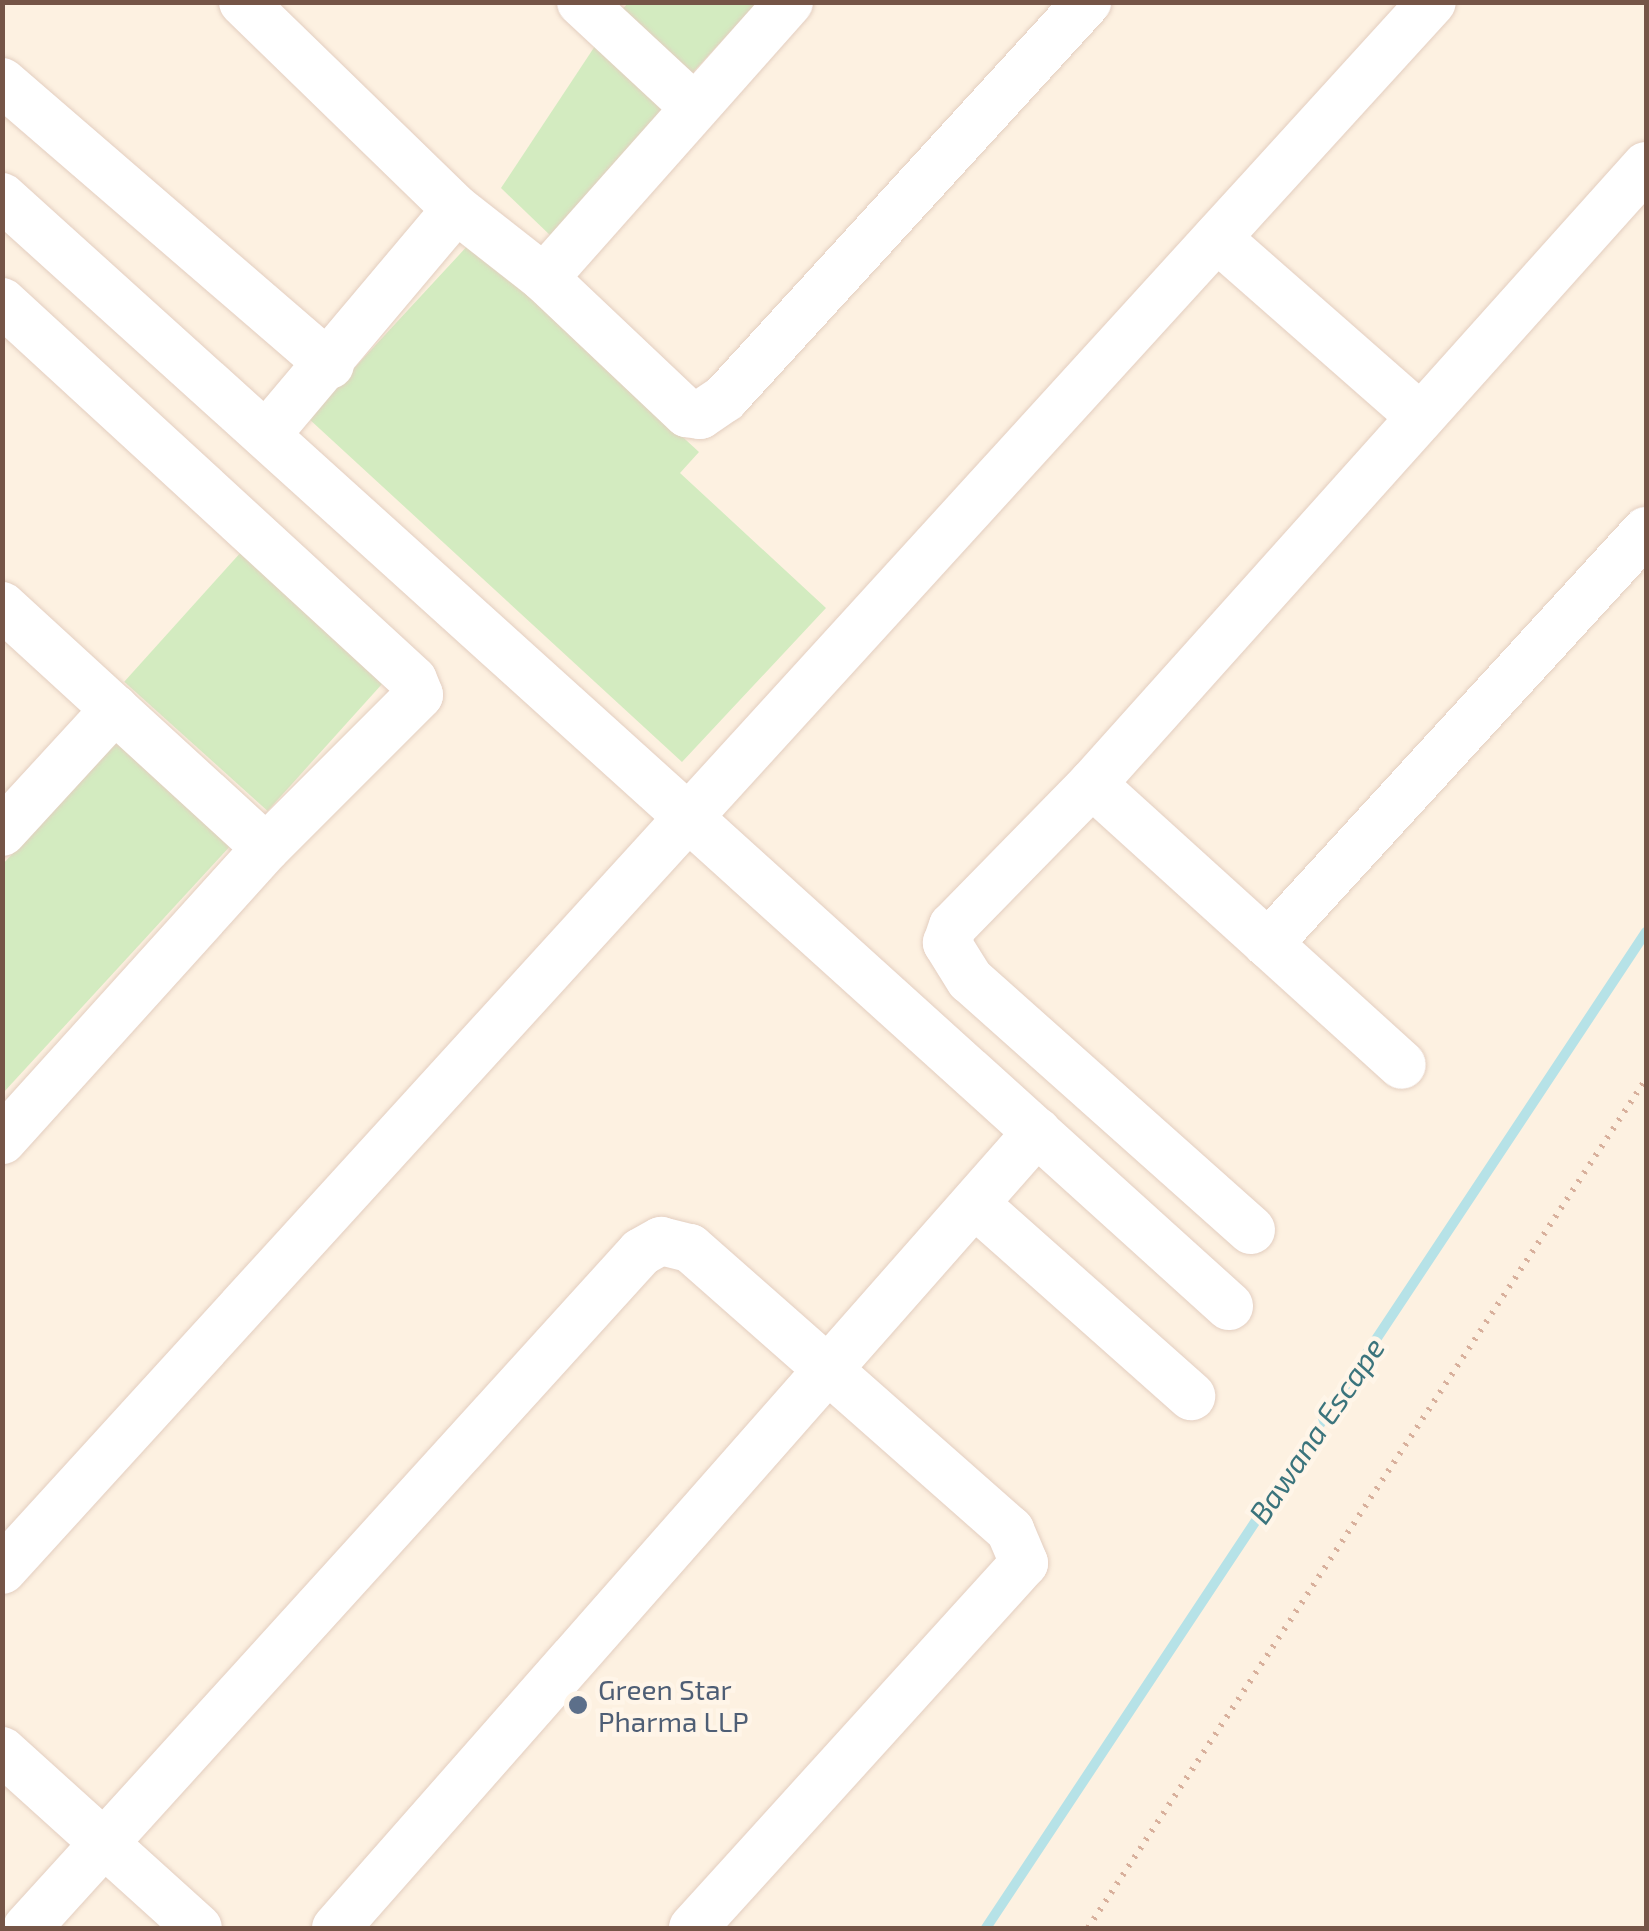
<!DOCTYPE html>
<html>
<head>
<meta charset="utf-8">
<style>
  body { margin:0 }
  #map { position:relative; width:1649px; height:1931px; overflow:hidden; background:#fdf1e1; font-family:"Exo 2",sans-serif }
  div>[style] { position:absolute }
  .green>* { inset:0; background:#d3ebc0; transform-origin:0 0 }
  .stream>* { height:10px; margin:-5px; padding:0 5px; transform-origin:5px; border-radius:5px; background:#b6e2e7 }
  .path>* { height:6px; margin-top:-3px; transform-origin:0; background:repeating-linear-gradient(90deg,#d8b09c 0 2.5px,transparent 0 10.5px) }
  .roads { filter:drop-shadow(0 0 2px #e3cec0) drop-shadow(0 0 2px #e3cec0) }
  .minor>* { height:48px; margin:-24px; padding:0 24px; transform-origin:24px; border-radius:24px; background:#fff }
  .dots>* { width:28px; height:28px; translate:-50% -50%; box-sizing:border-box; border:5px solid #fff5e8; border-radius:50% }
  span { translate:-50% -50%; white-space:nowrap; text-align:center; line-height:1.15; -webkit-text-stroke:9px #fff5e8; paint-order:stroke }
  .service-label { font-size:28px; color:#4e5e75 }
  .left { translate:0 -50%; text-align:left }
  .water-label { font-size:30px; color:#3b747c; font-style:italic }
  .frame { position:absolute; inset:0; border:5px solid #755547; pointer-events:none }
</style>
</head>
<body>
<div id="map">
  <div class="green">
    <div style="clip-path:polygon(628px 3px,757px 3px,683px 83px,613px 19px)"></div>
    <div style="clip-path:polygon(597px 43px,665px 109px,553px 238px,501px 188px)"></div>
    <div style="clip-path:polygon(471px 242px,699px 452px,680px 473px,826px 608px,682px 762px,308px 418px)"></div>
    <div style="left:242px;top:551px;width:193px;height:176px;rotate:42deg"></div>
    <div style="clip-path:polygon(119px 739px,233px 843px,3px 1093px,2px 865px)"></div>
  </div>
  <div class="stream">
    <div style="left:986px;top:1928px;width:1195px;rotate:-56.47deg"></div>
  </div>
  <div class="path">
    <div style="left:1088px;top:1928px;width:1016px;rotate:-56.69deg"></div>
  </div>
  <div class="roads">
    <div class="minor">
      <div style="left:243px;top:2px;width:297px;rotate:44.2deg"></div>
      <div style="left:456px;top:209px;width:112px;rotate:38.1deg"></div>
      <div style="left:544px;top:278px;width:197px;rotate:43.4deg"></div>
      <div style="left:687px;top:413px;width:13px;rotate:9deg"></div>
      <div style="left:700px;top:415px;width:30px;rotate:-34deg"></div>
      <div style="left:725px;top:398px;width:537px;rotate:-47.57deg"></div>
      <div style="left:581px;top:2px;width:154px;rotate:42.9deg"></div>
      <div style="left:2px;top:82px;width:433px;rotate:40.8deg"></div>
      <div style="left:2px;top:197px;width:1654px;rotate:42.11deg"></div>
      <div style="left:1217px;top:238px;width:271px;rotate:41.3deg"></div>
      <div style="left:544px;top:278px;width:369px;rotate:-48.4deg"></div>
      <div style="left:2px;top:302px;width:558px;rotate:42.6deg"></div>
      <div style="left:413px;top:680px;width:16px;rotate:68deg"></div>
      <div style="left:419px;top:695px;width:216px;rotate:135deg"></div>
      <div style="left:266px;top:848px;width:394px;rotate:132.1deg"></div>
      <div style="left:266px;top:435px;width:295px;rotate:-49.9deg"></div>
      <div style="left:2px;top:606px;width:358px;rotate:42.5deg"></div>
      <div style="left:1092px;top:784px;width:418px;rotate:42.2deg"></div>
      <div style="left:2px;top:832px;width:167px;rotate:-47.4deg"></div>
      <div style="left:1268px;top:944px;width:560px;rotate:-47.53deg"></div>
      <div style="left:976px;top:1205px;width:288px;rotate:41.6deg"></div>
      <div style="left:1251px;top:1230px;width:376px;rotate:-138.3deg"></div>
      <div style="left:970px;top:980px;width:44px;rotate:-121.9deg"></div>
      <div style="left:947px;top:943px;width:18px;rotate:-71deg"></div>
      <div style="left:953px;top:926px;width:199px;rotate:-45.6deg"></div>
      <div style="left:1092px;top:784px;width:830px;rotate:-48.13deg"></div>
      <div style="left:2px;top:1570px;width:2122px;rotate:-47.64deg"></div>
      <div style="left:2px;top:1751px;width:264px;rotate:42.1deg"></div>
      <div style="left:27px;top:1928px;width:913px;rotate:-47.75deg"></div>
      <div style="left:641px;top:1252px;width:23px;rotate:-29deg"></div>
      <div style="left:661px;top:1241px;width:30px;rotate:14deg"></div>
      <div style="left:690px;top:1248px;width:427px;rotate:41.4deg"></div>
      <div style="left:1010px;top:1530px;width:36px;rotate:67deg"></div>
      <div style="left:1024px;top:1563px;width:493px;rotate:132.2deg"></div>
      <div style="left:336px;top:1928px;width:1061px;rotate:-48.63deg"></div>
    </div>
  </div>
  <div class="dots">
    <div style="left:578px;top:1705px;background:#5c6f8a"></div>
  </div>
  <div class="service-label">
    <span class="left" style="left:598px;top:1705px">Green Star<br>Pharma LLP</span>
  </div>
  <div class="water-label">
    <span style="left:1316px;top:1430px;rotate:-56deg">Bawana Escape</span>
  </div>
  <div class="frame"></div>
</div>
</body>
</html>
